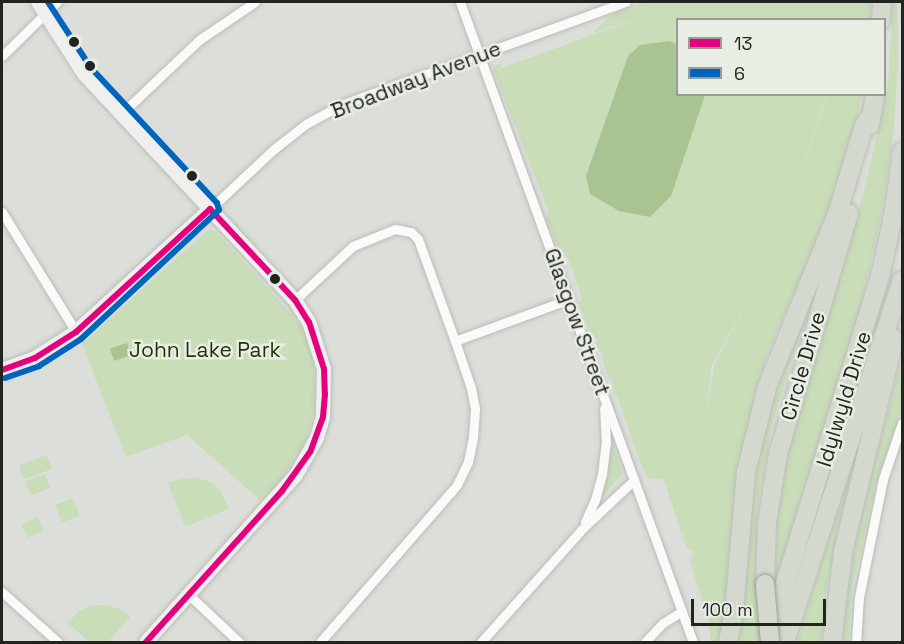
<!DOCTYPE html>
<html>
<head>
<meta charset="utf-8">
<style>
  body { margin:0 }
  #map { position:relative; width:904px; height:644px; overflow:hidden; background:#dcdfd9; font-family:"Space Grotesk",sans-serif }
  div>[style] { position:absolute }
  .green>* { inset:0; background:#c9ddb9; transform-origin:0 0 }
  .water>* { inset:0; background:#a9c492; transform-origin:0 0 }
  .roads { filter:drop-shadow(0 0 2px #bbbdb8) drop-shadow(0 0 2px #bbbdb8) }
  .street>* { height:9px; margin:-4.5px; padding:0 4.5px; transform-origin:4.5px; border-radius:4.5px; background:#fafaf9 }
  .secondary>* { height:14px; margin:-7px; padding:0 7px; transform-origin:7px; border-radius:7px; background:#eff0ed }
  .highway>* { height:18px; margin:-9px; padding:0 9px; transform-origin:9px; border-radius:9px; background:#d4d9d0 }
  .bridges { filter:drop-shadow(0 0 2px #9ea499) drop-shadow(0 0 2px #9ea499) }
  .highway-bridge>* { height:18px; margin:-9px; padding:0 9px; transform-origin:9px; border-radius:9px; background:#d4d9d0 }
  .bus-1>* { height:6px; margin:-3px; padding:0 3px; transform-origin:3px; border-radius:3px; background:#e5007d }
  .bus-2>* { height:6px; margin:-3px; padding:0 3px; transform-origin:3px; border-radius:3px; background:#0065bd }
  .dots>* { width:16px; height:16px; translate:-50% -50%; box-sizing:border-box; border:3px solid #e8eee4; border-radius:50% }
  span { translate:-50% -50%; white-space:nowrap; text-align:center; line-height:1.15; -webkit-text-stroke:5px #e8eee4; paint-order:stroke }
  .street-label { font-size:21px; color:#222420 }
  .park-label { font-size:21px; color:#1d3401 }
  .frame { position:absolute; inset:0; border:3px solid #222420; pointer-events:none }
  .legend { position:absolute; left:676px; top:18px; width:210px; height:78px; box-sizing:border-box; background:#e8eee4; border:2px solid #999d96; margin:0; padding:8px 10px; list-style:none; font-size:18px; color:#222420 }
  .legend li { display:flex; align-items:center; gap:12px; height:30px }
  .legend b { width:30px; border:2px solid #999d96 }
  .scale { position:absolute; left:691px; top:599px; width:135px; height:27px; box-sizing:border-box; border:3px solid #222420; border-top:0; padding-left:8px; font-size:18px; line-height:21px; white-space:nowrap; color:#222420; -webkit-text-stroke:4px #e8eee4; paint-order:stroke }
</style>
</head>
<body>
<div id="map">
  <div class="green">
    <div style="clip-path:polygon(evenodd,645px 2px,870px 2px,871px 19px,678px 20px,678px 94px,826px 95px,775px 250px,827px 95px,862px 95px,850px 157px,819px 238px,770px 347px,754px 397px,732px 571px,720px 642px,711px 642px,708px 620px,690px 561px,693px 551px,687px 548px,683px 536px,687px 530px,682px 535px,664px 480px,648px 478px,642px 467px,617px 396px,614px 394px,612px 381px,607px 375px,601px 352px,596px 346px,597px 340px,591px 333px,579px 303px,582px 298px,568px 258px,557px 246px,546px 218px,549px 212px,493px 69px,495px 66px,500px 64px,502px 68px,658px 11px,593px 33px,612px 14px,645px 2px,759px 282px,714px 365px,704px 427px,712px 365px,759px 282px)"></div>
    <div style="clip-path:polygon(893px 2px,897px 2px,898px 64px,894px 129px,882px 212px,855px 332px,789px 544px,776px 574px,777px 518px,785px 462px,864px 191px,888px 85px)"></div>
    <div style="clip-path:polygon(208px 230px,213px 230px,220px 236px,293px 316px,305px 333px,314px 361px,315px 404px,306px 442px,278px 483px,260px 500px,187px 435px,126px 457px,82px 344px)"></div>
    <div style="clip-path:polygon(820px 268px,772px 425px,758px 505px,756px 564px,760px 624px,755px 642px,734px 642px,763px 426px,770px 397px)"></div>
    <div style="clip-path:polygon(902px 357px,902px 409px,876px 485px,851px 592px,849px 642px,843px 642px,846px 593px,863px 505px)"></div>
    <div style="clip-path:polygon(611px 439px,623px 473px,600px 499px,608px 469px)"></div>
    <div style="left:47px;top:455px;width:15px;height:30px;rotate:70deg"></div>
    <div style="clip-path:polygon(854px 458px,826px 592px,820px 642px,797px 642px)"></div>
    <div style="left:45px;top:474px;width:15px;height:21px;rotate:70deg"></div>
    <div style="clip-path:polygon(198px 478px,213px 483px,220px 490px,229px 509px,187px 526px,184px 524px,168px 483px,182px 479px)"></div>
    <div style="left:73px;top:498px;width:19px;height:19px;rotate:69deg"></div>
    <div style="left:38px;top:517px;width:15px;height:18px;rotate:67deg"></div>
    <div style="clip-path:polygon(91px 605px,107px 605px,119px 609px,130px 617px,108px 642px,89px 642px,68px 623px,78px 612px)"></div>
  </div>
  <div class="water">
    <div style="clip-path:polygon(670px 41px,677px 45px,678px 94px,704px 95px,704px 98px,671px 196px,650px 217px,619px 211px,590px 194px,586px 176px,628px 56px,640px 45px)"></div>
    <div style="left:127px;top:343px;width:13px;height:18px;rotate:72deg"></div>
  </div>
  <div class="roads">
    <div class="street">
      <div style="left:460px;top:2px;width:681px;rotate:70deg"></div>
      <div style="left:2px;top:56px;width:77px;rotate:-44.5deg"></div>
      <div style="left:121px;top:114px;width:108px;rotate:-43.5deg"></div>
      <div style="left:199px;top:40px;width:68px;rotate:-34.2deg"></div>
      <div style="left:210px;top:209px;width:88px;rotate:-43.2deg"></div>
      <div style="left:274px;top:149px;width:41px;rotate:-38deg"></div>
      <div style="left:306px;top:124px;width:37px;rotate:-29deg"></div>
      <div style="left:338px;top:106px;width:306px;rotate:-19.9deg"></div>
      <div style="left:2px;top:212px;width:141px;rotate:58.3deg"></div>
      <div style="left:295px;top:300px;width:79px;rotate:-43deg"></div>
      <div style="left:353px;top:246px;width:45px;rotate:-22deg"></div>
      <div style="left:395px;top:229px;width:16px;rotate:11deg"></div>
      <div style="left:411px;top:232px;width:10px;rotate:45deg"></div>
      <div style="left:418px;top:239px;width:109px;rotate:70.1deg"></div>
      <div style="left:455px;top:341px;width:50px;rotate:71.2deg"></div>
      <div style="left:471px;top:388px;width:21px;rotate:79deg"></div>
      <div style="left:475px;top:409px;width:29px;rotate:94deg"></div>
      <div style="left:473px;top:438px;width:25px;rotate:102deg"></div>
      <div style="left:468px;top:462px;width:25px;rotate:116deg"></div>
      <div style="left:457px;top:485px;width:208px;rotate:131.1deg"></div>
      <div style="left:455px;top:341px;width:121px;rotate:-20.2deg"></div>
      <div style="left:585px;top:522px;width:24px;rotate:-66deg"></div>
      <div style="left:595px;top:500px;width:27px;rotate:-75deg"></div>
      <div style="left:602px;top:474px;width:31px;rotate:-83deg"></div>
      <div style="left:606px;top:443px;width:35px;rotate:-93deg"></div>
      <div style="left:2px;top:592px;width:75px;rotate:41.8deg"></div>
      <div style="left:189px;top:595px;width:69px;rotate:43.2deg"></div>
      <div style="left:481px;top:642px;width:150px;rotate:-48.2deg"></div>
      <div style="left:581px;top:530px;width:73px;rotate:-43.3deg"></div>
      <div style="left:645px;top:642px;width:26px;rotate:-47deg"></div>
      <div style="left:663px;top:623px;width:22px;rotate:-32deg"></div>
      <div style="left:856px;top:642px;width:45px;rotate:-86.2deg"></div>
      <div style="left:859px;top:597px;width:120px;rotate:-78.5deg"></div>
      <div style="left:883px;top:479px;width:59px;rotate:-71.3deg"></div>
    </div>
    <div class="secondary">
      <div style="left:38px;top:2px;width:85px;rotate:57.4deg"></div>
      <div style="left:84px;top:74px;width:309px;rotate:47deg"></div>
      <div style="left:295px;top:300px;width:26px;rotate:58deg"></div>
      <div style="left:309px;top:322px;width:49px;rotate:72.3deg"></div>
      <div style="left:324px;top:369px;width:48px;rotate:91.2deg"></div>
      <div style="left:323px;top:417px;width:22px;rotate:106deg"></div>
      <div style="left:317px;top:438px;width:43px;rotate:119.6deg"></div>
      <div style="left:296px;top:475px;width:224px;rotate:131.9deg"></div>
      <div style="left:2px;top:370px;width:35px;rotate:-20deg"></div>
      <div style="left:35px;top:358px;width:49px;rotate:-32.4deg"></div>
      <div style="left:76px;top:332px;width:182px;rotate:-42.5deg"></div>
    </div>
    <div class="highway">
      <div style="left:881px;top:20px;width:18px;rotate:-87deg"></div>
      <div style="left:870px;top:125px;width:31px;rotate:-81deg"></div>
      <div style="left:765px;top:584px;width:61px;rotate:-88.1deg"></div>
      <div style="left:767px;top:523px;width:70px;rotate:-80.9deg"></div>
      <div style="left:778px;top:454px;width:251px;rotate:-73.6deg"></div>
      <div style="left:769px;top:635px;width:375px;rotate:-72.8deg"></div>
      <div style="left:880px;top:277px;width:67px;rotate:-78deg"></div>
      <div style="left:894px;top:211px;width:60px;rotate:-82.3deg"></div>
      <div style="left:728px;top:642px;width:31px;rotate:-79deg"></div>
      <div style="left:734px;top:612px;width:141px;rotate:-85.1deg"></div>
      <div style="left:746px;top:472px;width:88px;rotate:-76.1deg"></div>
      <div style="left:767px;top:387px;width:190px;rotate:-68deg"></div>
      <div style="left:838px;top:211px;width:89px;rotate:-73deg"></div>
      <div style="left:864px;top:126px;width:13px;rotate:-58deg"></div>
      <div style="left:785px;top:642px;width:380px;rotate:-72.1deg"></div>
      <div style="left:832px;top:642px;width:91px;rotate:-83deg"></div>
      <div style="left:843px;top:552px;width:219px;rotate:-76.5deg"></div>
    </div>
  </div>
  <div class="bridges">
    <div class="highway-bridge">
      <div style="left:765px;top:584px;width:58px;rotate:85.1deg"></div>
    </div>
  </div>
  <div class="bus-1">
    <div style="left:2px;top:370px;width:35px;rotate:-20deg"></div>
    <div style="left:35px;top:358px;width:49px;rotate:-32.4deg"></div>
    <div style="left:76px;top:332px;width:182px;rotate:-42.5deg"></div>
    <div style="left:210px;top:209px;width:125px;rotate:47deg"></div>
    <div style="left:295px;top:300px;width:26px;rotate:58deg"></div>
    <div style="left:309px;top:322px;width:49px;rotate:72.3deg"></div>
    <div style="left:324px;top:369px;width:25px;rotate:88deg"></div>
    <div style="left:325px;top:394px;width:23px;rotate:95deg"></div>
    <div style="left:323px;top:417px;width:37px;rotate:110deg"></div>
    <div style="left:310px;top:452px;width:48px;rotate:125.7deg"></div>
    <div style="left:282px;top:491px;width:203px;rotate:132deg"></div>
  </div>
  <div class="bus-2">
    <div style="left:5px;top:378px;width:36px;rotate:-19deg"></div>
    <div style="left:39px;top:366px;width:50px;rotate:-32.7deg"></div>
    <div style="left:81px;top:339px;width:189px;rotate:-43.1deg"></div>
    <div style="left:219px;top:210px;width:7px;rotate:-106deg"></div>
    <div style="left:217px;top:203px;width:185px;rotate:-133deg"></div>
    <div style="left:91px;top:68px;width:79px;rotate:-123.1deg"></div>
  </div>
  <div class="dots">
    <div style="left:74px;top:42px;background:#222420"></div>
    <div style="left:90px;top:66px;background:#222420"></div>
    <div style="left:192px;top:176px;background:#222420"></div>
    <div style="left:275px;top:279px;background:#222420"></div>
  </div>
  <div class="street-label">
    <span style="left:416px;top:80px;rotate:-21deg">Broadway Avenue</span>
    <span style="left:577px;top:322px;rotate:70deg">Glasgow Street</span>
    <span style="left:803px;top:366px;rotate:-74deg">Circle Drive</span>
    <span style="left:844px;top:399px;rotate:-73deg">Idylwyld Drive</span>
  </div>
  <div class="park-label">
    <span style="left:205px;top:350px">John Lake Park</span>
  </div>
  <div class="frame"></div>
  <ul class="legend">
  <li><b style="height:8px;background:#e5007d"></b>13</li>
  <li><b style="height:8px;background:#0065bd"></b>6</li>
  </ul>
  <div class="scale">100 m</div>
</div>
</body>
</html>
